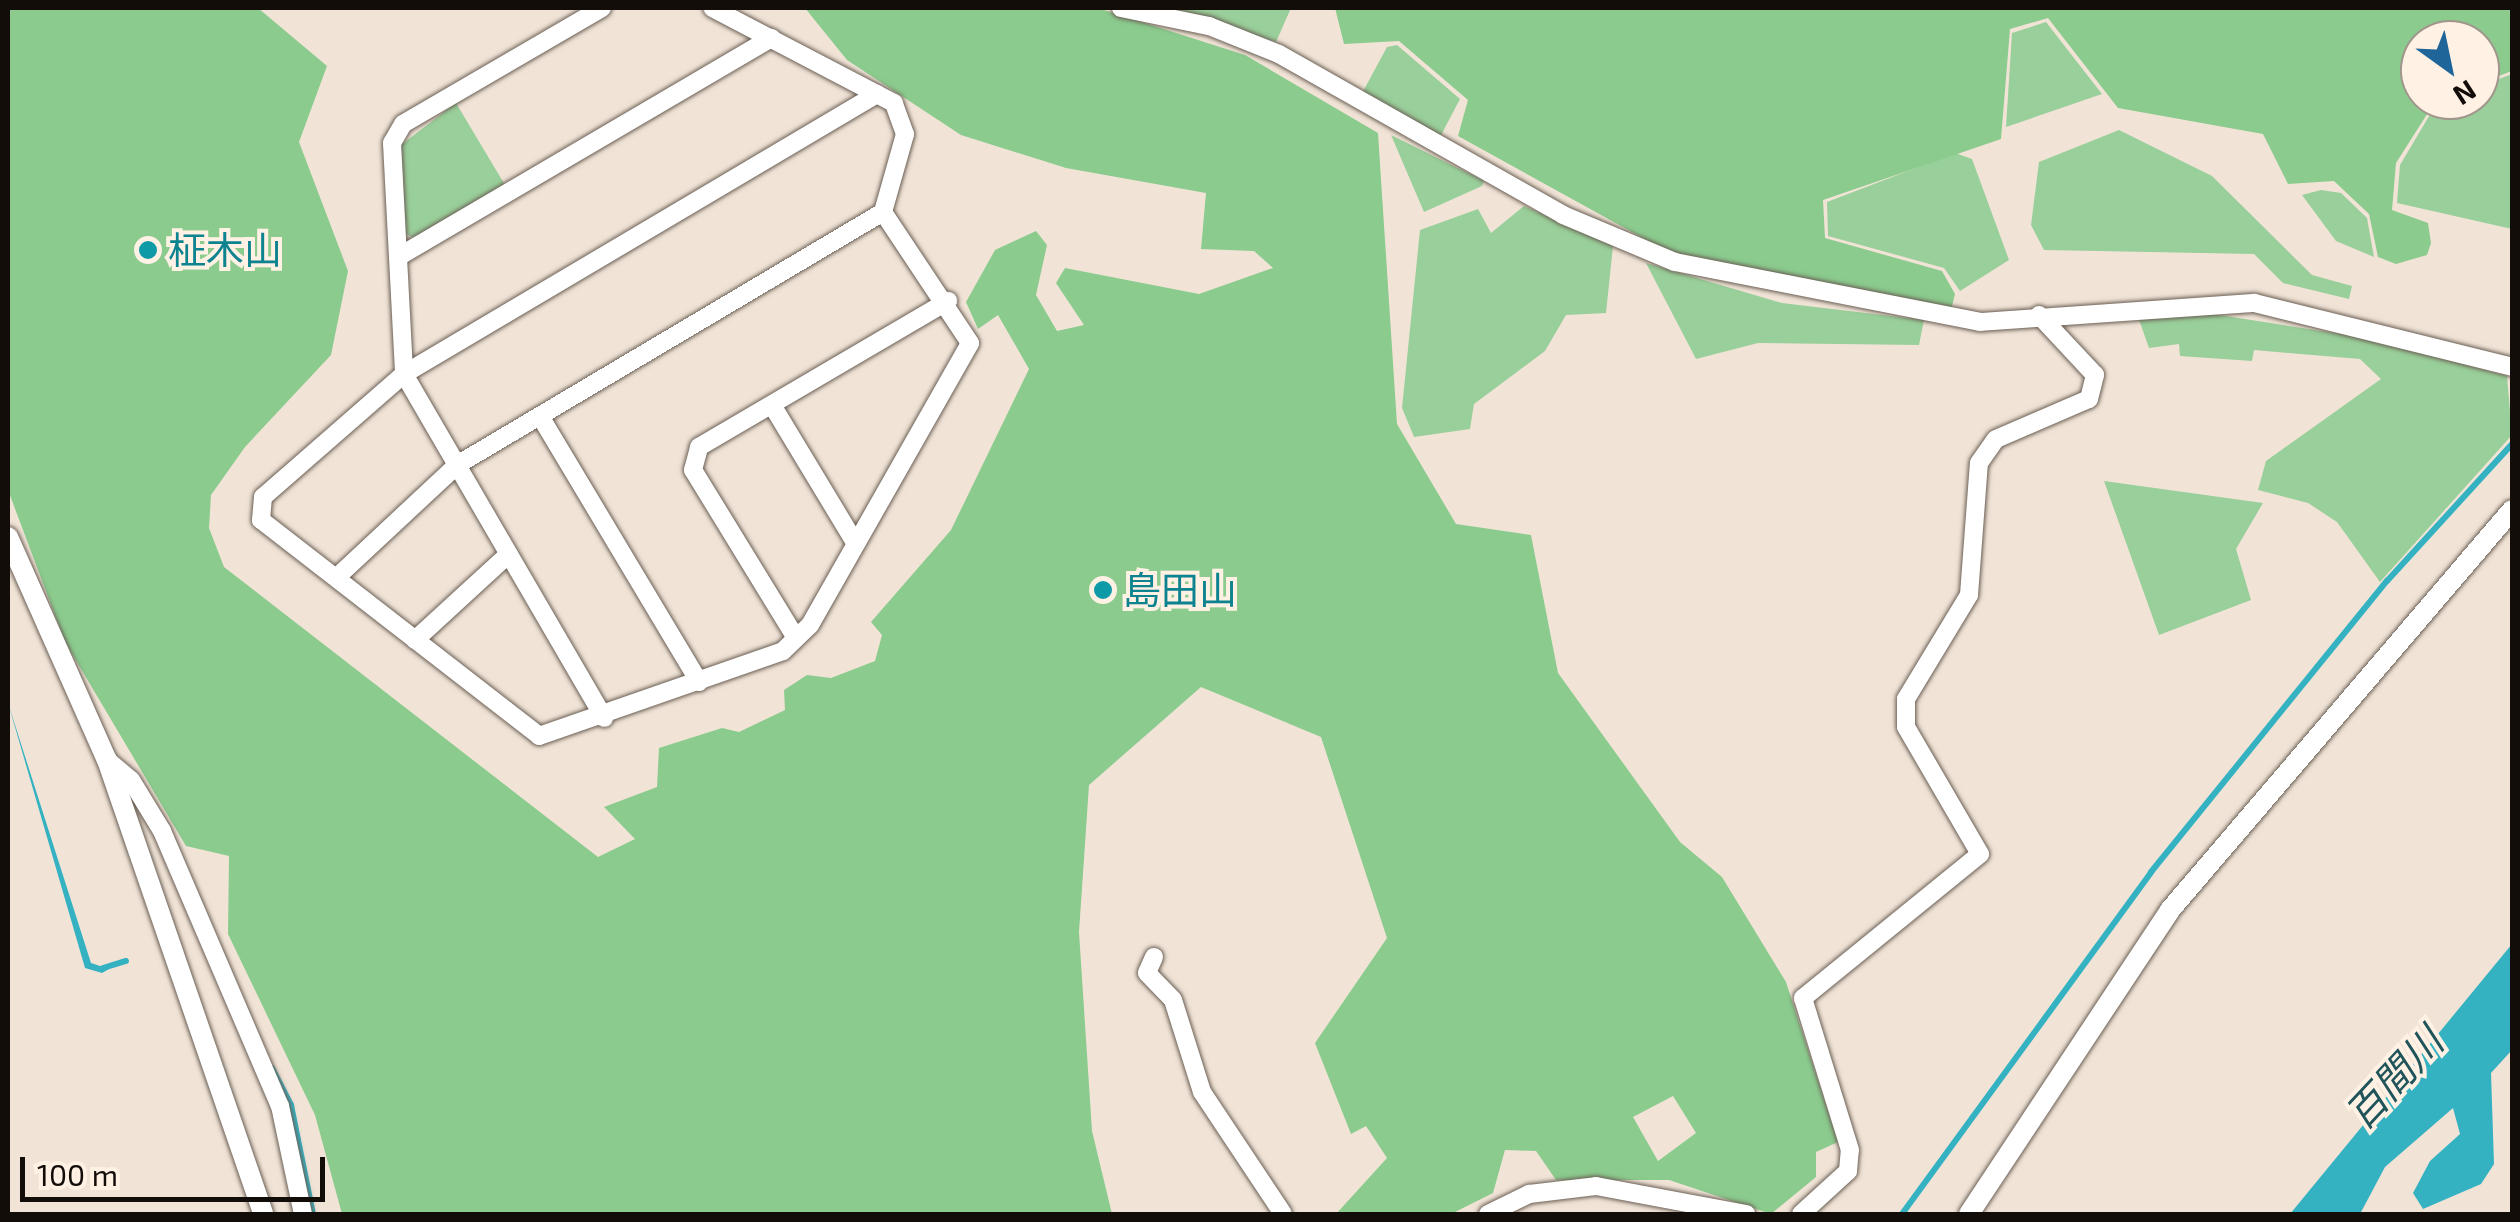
<!DOCTYPE html>
<html>
<head>
<meta charset="utf-8">
<style>
  body { margin:0 }
  #map { position:relative; width:2520px; height:1222px; overflow:hidden; background:#f1e4d7; font-family:"Exo 2","Noto Sans JP",sans-serif }
  div>[style] { position:absolute }
  .green>* { inset:0; background:#99cf9a }
  .forest>* { inset:0; background:#8bcb8e }
  .water>* { inset:0; background:#34b2c2 }
  .stream>* { height:6px; margin:-3px; padding:0 3px; transform-origin:3px; border-radius:3px; background:#34b2c2 }
  .roads { filter:drop-shadow(0 0 2px #6a5e54) drop-shadow(0 0 2px #6a5e54) }
  .minor>* { height:18px; margin:-9px; padding:0 9px; transform-origin:9px; border-radius:9px; background:#fff }
  .tertiary>* { height:20px; margin:-10px; padding:0 10px; transform-origin:10px; border-radius:10px; background:#fff }
  .dots>* { width:28px; height:28px; translate:-50% -50%; box-sizing:border-box; border:5px solid #fff1e4; border-radius:50% }
  span { translate:-50% -50%; white-space:nowrap; text-align:center; line-height:1.15; -webkit-text-stroke:8px #fff1e4; paint-order:stroke }
  .culture-label { font-size:38px; color:#0d838f }
  .left { translate:0 -50%; text-align:left }
  .water-label { font-size:40px; color:#20545b; font-style:italic }
  .frame { position:absolute; inset:0; border:10px solid #120d09; pointer-events:none }
  .north { position:absolute; left:2400px; top:20px; width:100px; height:100px; box-sizing:border-box; background:#fff1e4; border:2px solid #a0968c; border-radius:50%; rotate:147deg; font-size:28px; font-weight:700; line-height:40px; text-align:center; color:#120d09 }
  .north::after { content:''; display:block; margin:auto; width:35px; height:45px; background:#1f6599; clip-path:polygon(50% 0,100% 100%,50% 72%,0 100%) }
  .scale { position:absolute; left:20px; top:1157px; width:305px; height:45px; box-sizing:border-box; border:5px solid #120d09; border-top:0; padding-left:12px; font-size:30px; line-height:35px; white-space:nowrap; color:#120d09; -webkit-text-stroke:8px #fff1e4; paint-order:stroke }
</style>
</head>
<body>
<div id="map">
  <div class="green">
    <div style="clip-path:polygon(1169px 8px,1291px 8px,1276px 42px)"></div>
    <div style="clip-path:polygon(2046px 22px,2102px 94px,2006px 127px,2012px 33px)"></div>
    <div style="clip-path:polygon(1397px 45px,1460px 99px,1439px 139px,1360px 97px,1387px 47px)"></div>
    <div style="clip-path:polygon(2512px 74px,2512px 229px,2397px 203px,2400px 165px,2438px 101px,2480px 100px,2480px 86px)"></div>
    <div style="clip-path:polygon(456px 103px,505px 185px,413px 238px,405px 233px,401px 145px)"></div>
    <div style="clip-path:polygon(2119px 130px,2212px 176px,2312px 275px,2352px 286px,2349px 299px,2283px 283px,2254px 254px,2044px 250px,2031px 225px,2039px 162px)"></div>
    <div style="clip-path:polygon(1391px 135px,1484px 181px,1482px 186px,1424px 212px)"></div>
    <div style="clip-path:polygon(1955px 153px,1972px 159px,2009px 260px,1960px 291px,1944px 268px,1828px 236px,1827px 202px)"></div>
    <div style="clip-path:polygon(2321px 190px,2341px 193px,2367px 218px,2374px 257px,2336px 241px,2302px 195px)"></div>
    <div style="clip-path:polygon(1524px 206px,1613px 246px,1606px 313px,1566px 315px,1545px 351px,1474px 404px,1470px 429px,1414px 437px,1402px 408px,1420px 230px,1478px 209px,1491px 233px)"></div>
    <div style="clip-path:polygon(1646px 263px,1782px 303px,1924px 320px,1919px 345px,1758px 343px,1696px 359px)"></div>
    <div style="clip-path:polygon(2200px 312px,2366px 338px,2507px 376px,2512px 435px,2380px 582px,2337px 522px,2308px 503px,2258px 490px,2266px 461px,2381px 379px,2360px 359px,2254px 350px,2252px 361px,2180px 356px,2179px 344px,2149px 348px,2137px 314px)"></div>
    <div style="clip-path:polygon(2104px 481px,2263px 503px,2236px 549px,2251px 600px,2159px 635px)"></div>
  </div>
  <div class="forest">
    <div style="clip-path:polygon(evenodd,8px 8px,258px 8px,327px 66px,299px 142px,348px 271px,331px 355px,245px 447px,211px 495px,209px 528px,224px 567px,598px 857px,635px 839px,604px 807px,657px 787px,659px 748px,722px 728px,739px 732px,785px 710px,784px 690px,807px 675px,831px 678px,875px 661px,882px 635px,871px 622px,951px 530px,1029px 369px,998px 315px,978px 329px,966px 302px,995px 250px,1036px 231px,1047px 245px,1036px 295px,1057px 331px,1084px 325px,1056px 283px,1065px 268px,1199px 294px,1273px 268px,1254px 251px,1201px 249px,1206px 193px,1066px 168px,961px 135px,847px 60px,805px 8px,1098px 8px,1245px 55px,1378px 133px,1397px 424px,1456px 524px,1531px 535px,1558px 673px,1680px 842px,1722px 877px,1786px 982px,1838px 1142px,1816px 1152px,1816px 1177px,1771px 1214px,1669px 1180px,1556px 1180px,1536px 1151px,1505px 1150px,1493px 1193px,1451px 1214px,1336px 1214px,1387px 1158px,1366px 1126px,1351px 1134px,1315px 1043px,1387px 938px,1321px 737px,1201px 687px,1089px 785px,1079px 932px,1092px 1131px,1112px 1214px,342px 1214px,315px 1115px,228px 934px,229px 856px,186px 846px,65px 642px,8px 490px,8px 8px,1673px 1096px,1696px 1133px,1658px 1161px,1633px 1117px,1673px 1096px)"></div>
    <div style="clip-path:polygon(1335px 8px,2512px 8px,2512px 71px,2480px 83px,2480px 40px,2420px 40px,2420px 100px,2436px 100px,2396px 163px,2392px 210px,2428px 223px,2431px 243px,2427px 255px,2396px 264px,2378px 257px,2369px 214px,2334px 181px,2288px 184px,2263px 134px,2118px 108px,2048px 18px,2010px 29px,2001px 139px,1823px 200px,1825px 238px,1942px 271px,1955px 294px,1951px 310px,1679px 258px,1458px 136px,1468px 100px,1399px 41px,1344px 44px)"></div>
  </div>
  <div class="water">
    <div style="clip-path:polygon(8px 703px,91px 963px,109px 969px,102px 973px,85px 968px)"></div>
    <div style="clip-path:polygon(2512px 944px,2512px 1050px,2491px 1073px,2494px 1164px,2481px 1184px,2423px 1209px,2413px 1193px,2430px 1161px,2460px 1134px,2453px 1108px,2385px 1167px,2360px 1214px,2290px 1214px)"></div>
  </div>
  <div class="stream">
    <div style="left:103px;top:968px;width:24px;rotate:-17deg"></div>
    <div style="left:272px;top:1068px;width:42px;rotate:62.8deg"></div>
    <div style="left:291px;top:1105px;width:111px;rotate:78.6deg"></div>
    <div style="left:1902px;top:1214px;width:423px;rotate:-53.9deg"></div>
    <div style="left:2151px;top:872px;width:375px;rotate:-51deg"></div>
    <div style="left:2387px;top:581px;width:185px;rotate:-47.6deg"></div>
  </div>
  <div class="roads">
    <div class="minor">
      <div style="left:602px;top:8px;width:230px;rotate:149.8deg"></div>
      <div style="left:403px;top:124px;width:22px;rotate:120deg"></div>
      <div style="left:392px;top:143px;width:231px;rotate:87deg"></div>
      <div style="left:404px;top:374px;width:398px;rotate:59.8deg"></div>
      <div style="left:1121px;top:8px;width:90px;rotate:11.6deg"></div>
      <div style="left:1209px;top:26px;width:75px;rotate:21.8deg"></div>
      <div style="left:1279px;top:54px;width:326px;rotate:29.5deg"></div>
      <div style="left:1563px;top:215px;width:121px;rotate:22.8deg"></div>
      <div style="left:1675px;top:262px;width:311px;rotate:11.1deg"></div>
      <div style="left:1980px;top:322px;width:275px;rotate:-4deg"></div>
      <div style="left:2254px;top:303px;width:266px;rotate:13.9deg"></div>
      <div style="left:877px;top:94px;width:550px;rotate:149.38deg"></div>
      <div style="left:404px;top:374px;width:187px;rotate:138.9deg"></div>
      <div style="left:263px;top:497px;width:23px;rotate:95deg"></div>
      <div style="left:261px;top:520px;width:352px;rotate:37.8deg"></div>
      <div style="left:539px;top:736px;width:258px;rotate:-19.2deg"></div>
      <div style="left:783px;top:651px;width:37px;rotate:-44deg"></div>
      <div style="left:810px;top:625px;width:324px;rotate:-60.4deg"></div>
      <div style="left:970px;top:343px;width:157px;rotate:-123.6deg"></div>
      <div style="left:398px;top:257px;width:433px;rotate:-30.4deg"></div>
      <div style="left:772px;top:405px;width:162px;rotate:58.9deg"></div>
      <div style="left:540px;top:416px;width:310px;rotate:59.1deg"></div>
      <div style="left:337px;top:577px;width:164px;rotate:-43deg"></div>
      <div style="left:457px;top:465px;width:495px;rotate:-30.7deg"></div>
      <div style="left:883px;top:212px;width:81px;rotate:-74.2deg"></div>
      <div style="left:905px;top:134px;width:33px;rotate:-110deg"></div>
      <div style="left:894px;top:103px;width:205px;rotate:-152.4deg"></div>
      <div style="left:796px;top:638px;width:197px;rotate:-121.5deg"></div>
      <div style="left:693px;top:470px;width:24px;rotate:-75deg"></div>
      <div style="left:699px;top:447px;width:289px;rotate:-30.4deg"></div>
      <div style="left:415px;top:640px;width:127px;rotate:-42.5deg"></div>
      <div style="left:107px;top:760px;width:31px;rotate:40deg"></div>
      <div style="left:131px;top:780px;width:60px;rotate:58.7deg"></div>
      <div style="left:162px;top:831px;width:299px;rotate:66.8deg"></div>
      <div style="left:280px;top:1106px;width:110px;rotate:78deg"></div>
      <div style="left:1154px;top:957px;width:17px;rotate:114deg"></div>
      <div style="left:1147px;top:973px;width:37px;rotate:46deg"></div>
      <div style="left:1173px;top:1000px;width:96px;rotate:72.5deg"></div>
      <div style="left:1202px;top:1092px;width:146px;rotate:56.4deg"></div>
      <div style="left:1488px;top:1214px;width:46px;rotate:-26deg"></div>
      <div style="left:1529px;top:1194px;width:67px;rotate:-6.8deg"></div>
      <div style="left:1596px;top:1186px;width:153px;rotate:10.6deg"></div>
      <div style="left:1801px;top:1214px;width:64px;rotate:-42.5deg"></div>
      <div style="left:1848px;top:1171px;width:21px;rotate:-85deg"></div>
      <div style="left:1850px;top:1150px;width:159px;rotate:-107.2deg"></div>
      <div style="left:1803px;top:998px;width:228px;rotate:-39.1deg"></div>
      <div style="left:1980px;top:854px;width:147px;rotate:-120.2deg"></div>
      <div style="left:1906px;top:727px;width:28px;rotate:-90deg"></div>
      <div style="left:1906px;top:699px;width:122px;rotate:-58.8deg"></div>
      <div style="left:1969px;top:595px;width:132px;rotate:-85.7deg"></div>
      <div style="left:1979px;top:463px;width:29px;rotate:-55deg"></div>
      <div style="left:1996px;top:439px;width:101px;rotate:-23.3deg"></div>
      <div style="left:2089px;top:399px;width:25px;rotate:-76deg"></div>
      <div style="left:2095px;top:375px;width:82px;rotate:-133deg"></div>
    </div>
    <div class="tertiary">
      <div style="left:8px;top:537px;width:244px;rotate:66.1deg"></div>
      <div style="left:107px;top:760px;width:480px;rotate:71deg"></div>
      <div style="left:1969px;top:1214px;width:364px;rotate:-56.5deg"></div>
      <div style="left:2170px;top:910px;width:526px;rotate:-49.47deg"></div>
    </div>
  </div>
  <div class="dots">
    <div style="left:148px;top:250px;background:#0f9aa8"></div>
    <div style="left:1103px;top:590px;background:#0f9aa8"></div>
  </div>
  <div class="culture-label">
    <span class="left" style="left:168px;top:250px">柾木山</span>
    <span class="left" style="left:1123px;top:590px">島田山</span>
  </div>
  <div class="water-label">
    <span style="left:2393px;top:1077px;rotate:-47deg">百間川</span>
  </div>
  <div class="frame"></div>
  <div class="north">N</div>
  <div class="scale">100 m</div>
</div>
</body>
</html>
